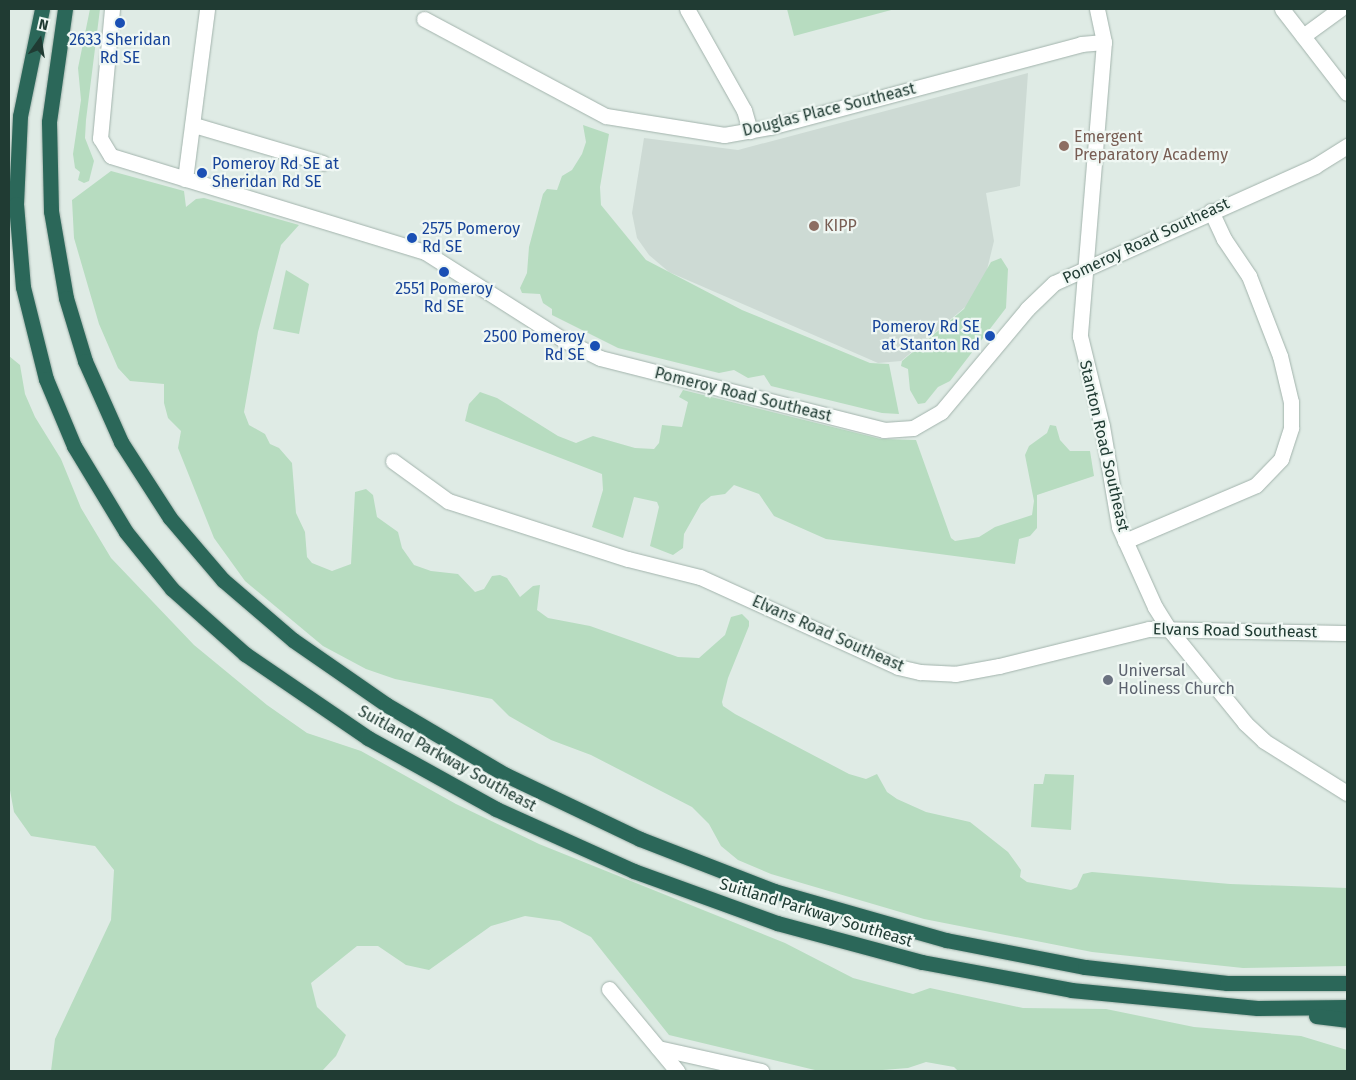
<!DOCTYPE html>
<html>
<head>
<meta charset="utf-8">
<style>
  body { margin:0 }
  #map { position:relative; width:1356px; height:1080px; overflow:hidden; background:#dfebe5; font-family:"Fira Sans",sans-serif }
  div>[style] { position:absolute }
  .built>* { inset:0; background:#cddad4 }
  .green>* { inset:0; background:#b7dcc0 }
  .roads { filter:drop-shadow(0 0 1px #a2b3ac) drop-shadow(0 0 1px #a2b3ac) }
  .minor>* { height:15px; margin:-7.5px; padding:0 7.5px; transform-origin:7.5px; border-radius:7.5px; background:#fff }
  .highway>* { height:15px; margin:-7.5px; padding:0 7.5px; transform-origin:7.5px; border-radius:7.5px; background:#2b6759 }
  .dots>* { width:14px; height:14px; translate:-50% -50%; box-sizing:border-box; border:2px solid #eff7f3; border-radius:50% }
  span { translate:-50% -50%; white-space:nowrap; text-align:center; line-height:1.15; -webkit-text-stroke:4.5px #eff7f3; paint-order:stroke }
  .transit-label { font-size:16px; color:#164399 }
  .left { translate:0 -50%; text-align:left }
  .right { translate:-100% -50%; text-align:right }
  .street-label { font-size:16px; color:#203b33 }
  .education-label { font-size:16px; color:#785e54 }
  .worship-label { font-size:16px; color:#5b616d }
  .frame { position:absolute; inset:0; border:10px solid #203b33; pointer-events:none }
  .north { position:absolute; left:15px; top:15px; width:50px; height:50px; -webkit-text-stroke:4px #eff7f3; paint-order:stroke; rotate:13deg; font-size:14px; font-weight:700; line-height:20px; text-align:center; color:#203b33 }
  .north::after { content:''; display:block; margin:auto; width:18px; height:22px; background:#203b33; clip-path:polygon(50% 0,100% 100%,50% 72%,0 100%) }
</style>
</head>
<body>
<div id="map">
  <div class="built">
    <div style="clip-path:polygon(1028px 73px,1020px 186px,986px 193px,994px 241px,984px 282px,970px 303px,901px 361px,878px 363px,669px 272px,649px 255px,637px 238px,632px 213px,644px 138px,738px 150px)"></div>
  </div>
  <div class="green">
    <div style="clip-path:polygon(90px 9px,100px 9px,86px 120px,85px 138px,94px 161px,89px 181px,84px 183px,78px 180px,80px 172px,75px 168px,73px 154px,81px 100px,78px 68px)"></div>
    <div style="clip-path:polygon(787px 9px,895px 9px,794px 36px)"></div>
    <div style="clip-path:polygon(583px 125px,609px 134px,600px 187px,601px 205px,646px 260px,742px 310px,870px 363px,889px 364px,899px 414px,882px 413px,771px 386px,764px 375px,748px 378px,734px 370px,719px 373px,618px 348px,552px 315px,552px 309px,543px 303px,540px 294px,522px 293px,520px 288px,527px 273px,529px 247px,543px 194px,547px 189px,557px 190px,562px 176px,572px 170px,582px 154px,586px 142px)"></div>
    <div style="clip-path:polygon(111px 171px,184px 191px,186px 207px,196px 199px,204px 198px,299px 225px,281px 245px,258px 332px,244px 412px,249px 425px,265px 434px,270px 444px,279px 448px,292px 463px,296px 513px,305px 532px,307px 557px,312px 563px,332px 571px,351px 564px,355px 492px,366px 489px,373px 495px,377px 517px,398px 532px,402px 548px,414px 565px,431px 571px,458px 574px,475px 592px,484px 589px,492px 576px,500px 575px,507px 578px,520px 597px,533px 586px,540px 585px,537px 610px,548px 618px,590px 626px,678px 657px,699px 658px,725px 635px,731px 617px,742px 614px,749px 621px,749px 626px,728px 678px,722px 702px,723px 706px,735px 714px,849px 774px,866px 779px,877px 774px,887px 792px,897px 799px,926px 812px,970px 822px,1008px 852px,1021px 870px,1020px 877px,1027px 882px,1071px 890px,1077px 887px,1083px 874px,1092px 872px,1230px 884px,1347px 888px,1347px 966px,1243px 968px,1092px 952px,924px 919px,771px 874px,738px 860px,721px 846px,709px 824px,692px 807px,591px 755px,551px 740px,509px 716px,492px 699px,395px 679px,366px 669px,323px 646px,245px 581px,214px 538px,178px 448px,181px 431px,168px 418px,164px 403px,164px 384px,130px 381px,118px 368px,99px 324px,74px 238px,72px 200px)"></div>
    <div style="clip-path:polygon(1001px 258px,1008px 269px,1006px 308px,950px 381px,938px 387px,925px 403px,918px 404px,910px 390px,908px 369px,901px 366px,902px 361px,964px 309px,991px 262px)"></div>
    <div style="clip-path:polygon(286px 270px,309px 284px,299px 334px,273px 329px)"></div>
    <div style="clip-path:polygon(9px 356px,20px 365px,25px 394px,35px 417px,61px 459px,81px 508px,111px 558px,194px 645px,267px 705px,307px 733px,361px 751px,456px 804px,539px 844px,785px 943px,853px 978px,913px 994px,930px 988px,1023px 1008px,1106px 1009px,1194px 1027px,1301px 1036px,1347px 1050px,1347px 1071px,958px 1071px,954px 1067px,926px 1062px,908px 1068px,870px 1071px,819px 1071px,669px 1035px,591px 937px,560px 921px,525px 916px,491px 926px,429px 970px,406px 965px,378px 946px,357px 946px,311px 983px,317px 1007px,346px 1035px,336px 1056px,322px 1071px,51px 1071px,55px 1039px,111px 920px,114px 870px,95px 846px,31px 836px,14px 812px,9px 785px)"></div>
    <div style="clip-path:polygon(683px 390px,881px 439px,916px 440px,951px 538px,955px 541px,979px 537px,995px 527px,1032px 515px,1034px 501px,1025px 455px,1029px 446px,1047px 433px,1050px 425px,1056px 426px,1060px 440px,1070px 451px,1090px 451px,1094px 476px,1037px 495px,1037px 528px,1030px 536px,1019px 539px,1015px 564px,826px 539px,774px 516px,759px 494px,734px 485px,725px 494px,711px 496px,701px 504px,684px 534px,683px 548px,673px 555px,650px 546px,659px 507px,657px 502px,634px 497px,623px 538px,592px 527px,603px 490px,602px 474px,465px 421px,469px 404px,480px 392px,497px 398px,558px 436px,576px 443px,593px 436px,635px 448px,654px 449px,659px 443px,662px 425px,682px 427px,688px 402px,679px 397px)"></div>
    <div style="clip-path:polygon(1045px 774px,1074px 775px,1071px 830px,1031px 827px,1034px 784px,1043px 784px)"></div>
  </div>
  <div class="roads">
    <div class="minor">
      <div style="left:112px;top:9px;width:130px;rotate:95.3deg"></div>
      <div style="left:100px;top:138px;width:21px;rotate:59deg"></div>
      <div style="left:111px;top:156px;width:328px;rotate:17deg"></div>
      <div style="left:425px;top:252px;width:162px;rotate:32.4deg"></div>
      <div style="left:562px;top:339px;width:42px;rotate:26.6deg"></div>
      <div style="left:600px;top:358px;width:293px;rotate:14.2deg"></div>
      <div style="left:884px;top:430px;width:29px;rotate:-4deg"></div>
      <div style="left:913px;top:428px;width:32px;rotate:-30deg"></div>
      <div style="left:941px;top:412px;width:134px;rotate:-50.1deg"></div>
      <div style="left:1027px;top:309px;width:37px;rotate:-44deg"></div>
      <div style="left:1054px;top:283px;width:286px;rotate:-24.1deg"></div>
      <div style="left:1315px;top:166px;width:38px;rotate:-32deg"></div>
      <div style="left:687px;top:9px;width:116px;rotate:60.6deg"></div>
      <div style="left:744px;top:110px;width:22px;rotate:74deg"></div>
      <div style="left:1097px;top:9px;width:34px;rotate:78deg"></div>
      <div style="left:1104px;top:42px;width:295px;rotate:94.7deg"></div>
      <div style="left:1080px;top:336px;width:93px;rotate:76.3deg"></div>
      <div style="left:1102px;top:426px;width:102px;rotate:80.4deg"></div>
      <div style="left:1119px;top:527px;width:88px;rotate:65.8deg"></div>
      <div style="left:1155px;top:607px;width:26px;rotate:58deg"></div>
      <div style="left:1169px;top:629px;width:121px;rotate:51deg"></div>
      <div style="left:1245px;top:723px;width:26px;rotate:43deg"></div>
      <div style="left:1264px;top:741px;width:98px;rotate:32.1deg"></div>
      <div style="left:1282px;top:9px;width:106px;rotate:52.3deg"></div>
      <div style="left:424px;top:19px;width:206px;rotate:28.1deg"></div>
      <div style="left:606px;top:116px;width:120px;rotate:9.1deg"></div>
      <div style="left:724px;top:135px;width:47px;rotate:-9.9deg"></div>
      <div style="left:770px;top:127px;width:322px;rotate:-14.9deg"></div>
      <div style="left:1081px;top:44px;width:23px;rotate:-5deg"></div>
      <div style="left:1303px;top:36px;width:46px;rotate:-36.1deg"></div>
      <div style="left:194px;top:125px;width:134px;rotate:16.4deg"></div>
      <div style="left:185px;top:179px;width:171px;rotate:-82.6deg"></div>
      <div style="left:393px;top:461px;width:68px;rotate:36deg"></div>
      <div style="left:448px;top:501px;width:189px;rotate:17.9deg"></div>
      <div style="left:628px;top:559px;width:74px;rotate:14deg"></div>
      <div style="left:700px;top:577px;width:217px;rotate:24.4deg"></div>
      <div style="left:898px;top:667px;width:23px;rotate:13deg"></div>
      <div style="left:920px;top:672px;width:35px;rotate:3deg"></div>
      <div style="left:955px;top:674px;width:45px;rotate:-10.3deg"></div>
      <div style="left:999px;top:666px;width:154px;rotate:-13.9deg"></div>
      <div style="left:1149px;top:629px;width:198px;rotate:1.2deg"></div>
      <div style="left:1125px;top:541px;width:142px;rotate:-23.1deg"></div>
      <div style="left:1256px;top:485px;width:36px;rotate:-46deg"></div>
      <div style="left:1281px;top:459px;width:33px;rotate:-72deg"></div>
      <div style="left:1291px;top:428px;width:26px;rotate:-90deg"></div>
      <div style="left:1291px;top:402px;width:47px;rotate:-103.4deg"></div>
      <div style="left:1280px;top:356px;width:86px;rotate:-111.2deg"></div>
      <div style="left:1249px;top:276px;width:45px;rotate:-124deg"></div>
      <div style="left:1224px;top:239px;width:31px;rotate:-115deg"></div>
      <div style="left:609px;top:989px;width:107px;rotate:50.3deg"></div>
      <div style="left:658px;top:1048px;width:106px;rotate:12.6deg"></div>
    </div>
    <div class="highway">
      <div style="left:42px;top:9px;width:109px;rotate:101.6deg"></div>
      <div style="left:20px;top:116px;width:88px;rotate:92.6deg"></div>
      <div style="left:16px;top:204px;width:83px;rotate:85.2deg"></div>
      <div style="left:23px;top:287px;width:95px;rotate:76deg"></div>
      <div style="left:46px;top:379px;width:73px;rotate:67.3deg"></div>
      <div style="left:74px;top:446px;width:100px;rotate:58.8deg"></div>
      <div style="left:126px;top:532px;width:73px;rotate:51.1deg"></div>
      <div style="left:172px;top:589px;width:98px;rotate:41.7deg"></div>
      <div style="left:245px;top:654px;width:149px;rotate:34.3deg"></div>
      <div style="left:368px;top:738px;width:146px;rotate:29deg"></div>
      <div style="left:496px;top:809px;width:151px;rotate:24.2deg"></div>
      <div style="left:634px;top:871px;width:152px;rotate:20deg"></div>
      <div style="left:777px;top:923px;width:150px;rotate:15.1deg"></div>
      <div style="left:922px;top:962px;width:152px;rotate:10.6deg"></div>
      <div style="left:1071px;top:990px;width:187px;rotate:5.5deg"></div>
      <div style="left:1257px;top:1008px;width:90px;rotate:-0.6deg"></div>
      <div style="left:65px;top:9px;width:114px;rotate:98.1deg"></div>
      <div style="left:49px;top:122px;width:89px;rotate:88.7deg"></div>
      <div style="left:51px;top:211px;width:88px;rotate:80.2deg"></div>
      <div style="left:66px;top:298px;width:66px;rotate:73.2deg"></div>
      <div style="left:85px;top:361px;width:89px;rotate:66deg"></div>
      <div style="left:121px;top:442px;width:90px;rotate:57.2deg"></div>
      <div style="left:170px;top:518px;width:82px;rotate:49.5deg"></div>
      <div style="left:223px;top:580px;width:92px;rotate:40.6deg"></div>
      <div style="left:293px;top:640px;width:114px;rotate:34.7deg"></div>
      <div style="left:387px;top:705px;width:138px;rotate:30.5deg"></div>
      <div style="left:506px;top:775px;width:148px;rotate:25.5deg"></div>
      <div style="left:640px;top:839px;width:144px;rotate:21.2deg"></div>
      <div style="left:774px;top:891px;width:179px;rotate:15.9deg"></div>
      <div style="left:946px;top:940px;width:142px;rotate:11deg"></div>
      <div style="left:1085px;top:967px;width:143px;rotate:6.4deg"></div>
      <div style="left:1227px;top:983px;width:120px"></div>
      <div style="left:1316px;top:1016px;width:31px;rotate:7deg"></div>
    </div>
  </div>
  <div class="dots">
    <div style="left:120px;top:23px;background:#1a4fb4"></div>
    <div style="left:1064px;top:146px;background:#8d6e63"></div>
    <div style="left:202px;top:173px;background:#1a4fb4"></div>
    <div style="left:814px;top:226px;background:#8d6e63"></div>
    <div style="left:412px;top:238px;background:#1a4fb4"></div>
    <div style="left:444px;top:272px;background:#1a4fb4"></div>
    <div style="left:990px;top:336px;background:#1a4fb4"></div>
    <div style="left:595px;top:346px;background:#1a4fb4"></div>
    <div style="left:1108px;top:680px;background:#6b7280"></div>
  </div>
  <div class="transit-label">
    <span style="left:120px;top:49px">2633 Sheridan<br>Rd SE</span>
    <span class="left" style="left:212px;top:173px">Pomeroy Rd SE at<br>Sheridan Rd SE</span>
    <span class="left" style="left:422px;top:238px">2575 Pomeroy<br>Rd SE</span>
    <span style="left:444px;top:298px">2551 Pomeroy<br>Rd SE</span>
    <span class="right" style="left:980px;top:336px">Pomeroy Rd SE<br>at Stanton Rd</span>
    <span class="right" style="left:585px;top:346px">2500 Pomeroy<br>Rd SE</span>
  </div>
  <div class="street-label">
    <span style="left:829px;top:110px;rotate:-14deg">Douglas Place Southeast</span>
    <span style="left:1146px;top:241px;rotate:-25deg">Pomeroy Road Southeast</span>
    <span style="left:743px;top:395px;rotate:14deg">Pomeroy Road Southeast</span>
    <span style="left:1104px;top:446px;rotate:77deg">Stanton Road Southeast</span>
    <span style="left:1235px;top:631px;rotate:1deg">Elvans Road Southeast</span>
    <span style="left:828px;top:634px;rotate:24deg">Elvans Road Southeast</span>
    <span style="left:447px;top:759px;rotate:29deg">Suitland Parkway Southeast</span>
    <span style="left:816px;top:913px;rotate:17deg">Suitland Parkway Southeast</span>
  </div>
  <div class="education-label">
    <span class="left" style="left:1074px;top:146px">Emergent<br>Preparatory Academy</span>
    <span class="left" style="left:824px;top:226px">KIPP</span>
  </div>
  <div class="worship-label">
    <span class="left" style="left:1118px;top:680px">Universal<br>Holiness Church</span>
  </div>
  <div class="frame"></div>
  <div class="north">N</div>
</div>
</body>
</html>
